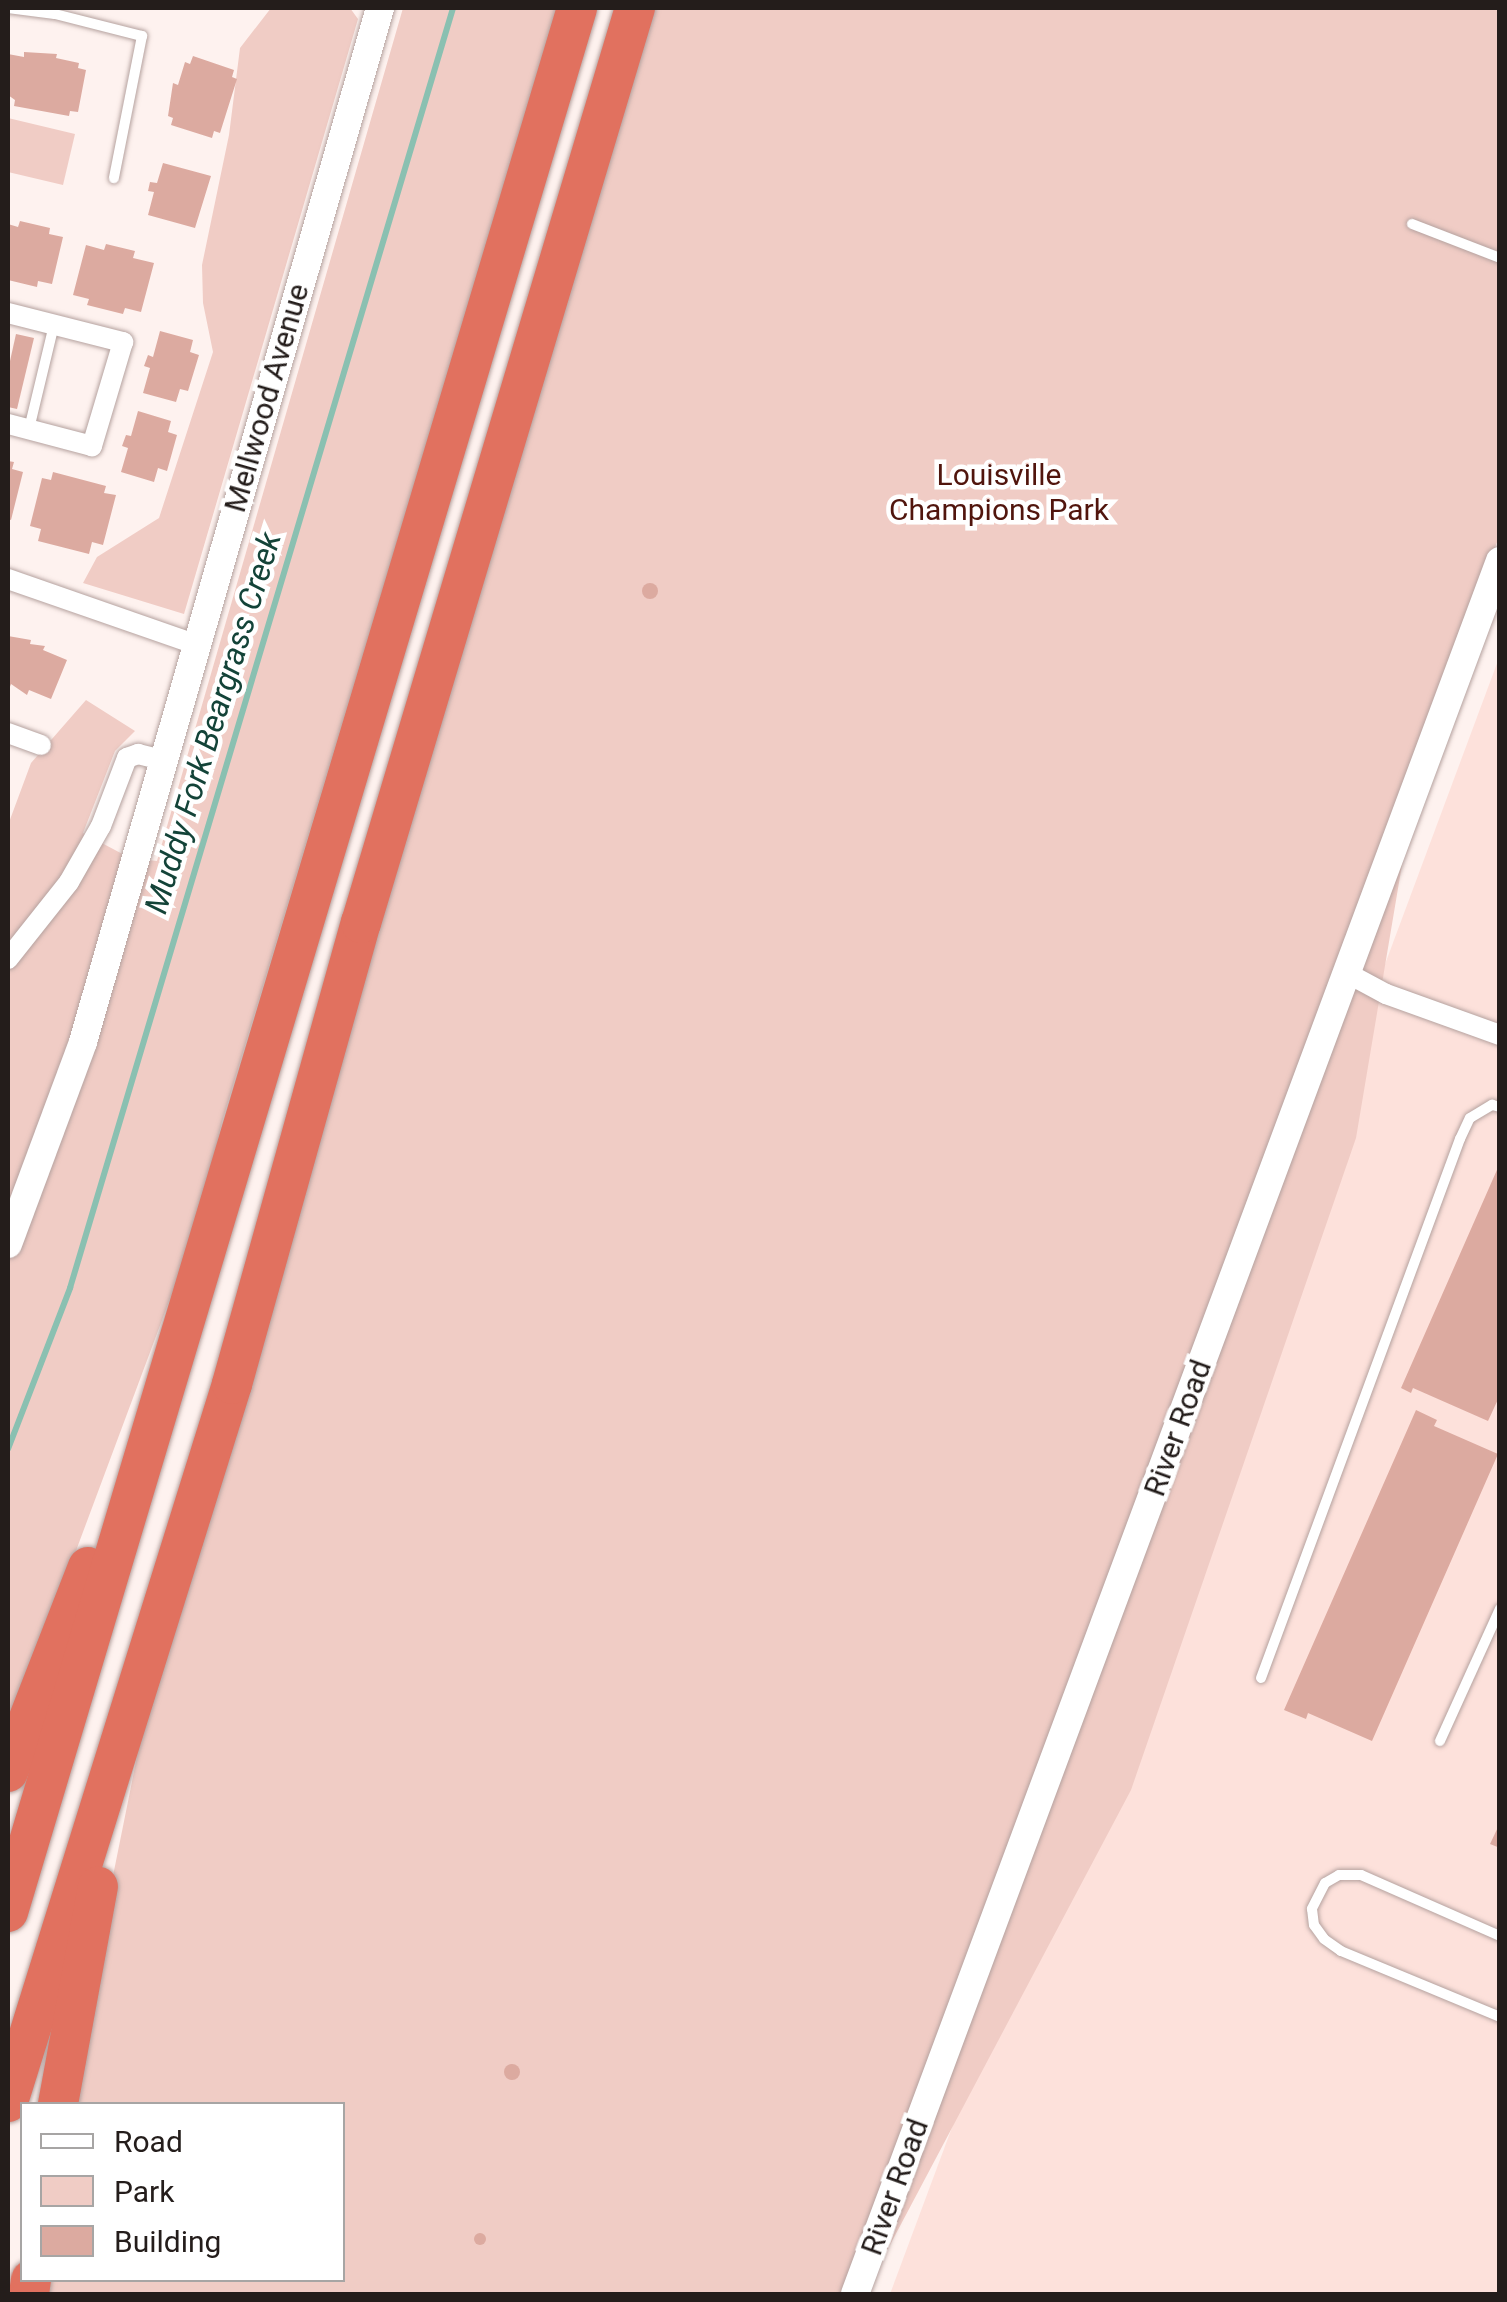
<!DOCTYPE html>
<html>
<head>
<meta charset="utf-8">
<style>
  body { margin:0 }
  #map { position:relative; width:1507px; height:2302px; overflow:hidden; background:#fef2ef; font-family:Roboto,sans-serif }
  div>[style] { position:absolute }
  .built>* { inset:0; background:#fde1db }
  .green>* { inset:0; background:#f0ccc5 }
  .stream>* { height:6px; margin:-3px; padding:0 3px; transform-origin:3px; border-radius:3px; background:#8ac0b1 }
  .building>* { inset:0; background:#dcaaa0 }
  .round { border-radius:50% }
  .roads { filter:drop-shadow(0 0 2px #b5a29f) drop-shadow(0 0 2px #b5a29f) }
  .service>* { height:10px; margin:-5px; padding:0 5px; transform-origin:5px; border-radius:5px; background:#fff }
  .minor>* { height:20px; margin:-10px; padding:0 10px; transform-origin:10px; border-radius:10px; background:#fff }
  .tertiary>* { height:28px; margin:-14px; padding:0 14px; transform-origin:14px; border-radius:14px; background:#fff }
  .motorway>* { height:40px; margin:-20px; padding:0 20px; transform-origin:20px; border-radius:20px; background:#e1715f }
  span { translate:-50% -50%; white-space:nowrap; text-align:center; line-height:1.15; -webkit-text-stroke:9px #fff; paint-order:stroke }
  .street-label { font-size:30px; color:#241d1b }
  .park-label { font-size:30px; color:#51150d }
  .water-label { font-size:32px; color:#134338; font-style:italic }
  .frame { position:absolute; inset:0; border:10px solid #241d1b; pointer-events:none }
  .legend { position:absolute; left:20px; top:2102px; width:325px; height:180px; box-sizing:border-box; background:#fff; border:2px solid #a7a5a4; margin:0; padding:12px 18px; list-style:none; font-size:30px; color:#241d1b }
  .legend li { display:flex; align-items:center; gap:20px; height:50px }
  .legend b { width:50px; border:2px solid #a7a5a4 }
</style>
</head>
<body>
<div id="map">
  <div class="built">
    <div style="clip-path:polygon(1499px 658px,1499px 2294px,890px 2294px)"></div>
  </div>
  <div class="green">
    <div style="clip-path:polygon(271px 8px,350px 8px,358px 19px,184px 614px,83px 583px,97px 557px,159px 518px,213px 352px,203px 303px,202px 265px,229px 135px,240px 48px)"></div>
    <div style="clip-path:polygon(403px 8px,558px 8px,222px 1122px,199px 1221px,8px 1733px,8px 825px,31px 763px,86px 700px,135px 731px,115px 751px,83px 833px,130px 858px,157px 861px)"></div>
    <div style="clip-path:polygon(647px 8px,1499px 8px,1499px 537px,1424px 734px,1356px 1138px,1131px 1790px,864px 2294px,29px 2294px,32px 2280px,342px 2280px,342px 2104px,67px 2104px,142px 1732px)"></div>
    <div style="clip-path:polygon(8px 118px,75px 134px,63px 185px,8px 172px)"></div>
  </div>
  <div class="stream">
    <div style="left:8px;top:1449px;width:173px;rotate:-68.9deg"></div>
    <div style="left:70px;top:1288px;width:1336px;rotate:-73.34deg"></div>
  </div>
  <div class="building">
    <div style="clip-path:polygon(24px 52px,57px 54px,56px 58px,79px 63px,78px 68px,86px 70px,78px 112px,70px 111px,69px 116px,14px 106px,15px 100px,8px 95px,8px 54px,24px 57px)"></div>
    <div style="clip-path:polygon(193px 56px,234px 70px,232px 77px,237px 79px,220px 133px,214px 131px,212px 138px,171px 125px,173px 118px,168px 116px,173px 83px,178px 85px,185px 62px,190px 64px)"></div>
    <div style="clip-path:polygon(163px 163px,211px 176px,195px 228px,148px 215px,154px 192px,148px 191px,150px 182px,157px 183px)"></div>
    <div style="clip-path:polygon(20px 221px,50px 228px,49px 234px,63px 237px,52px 284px,38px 281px,37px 287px,8px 280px,8px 224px,18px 227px)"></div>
    <div style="clip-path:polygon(106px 244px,135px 251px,133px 258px,154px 263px,141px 312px,125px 308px,123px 314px,87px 305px,89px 299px,73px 295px,86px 245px,104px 250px)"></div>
    <div style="clip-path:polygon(160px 331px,193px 340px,190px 352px,199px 355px,188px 391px,180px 389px,176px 402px,143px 393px,150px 368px,144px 366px,148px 355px,153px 357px)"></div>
    <div style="clip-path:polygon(16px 334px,34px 338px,17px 409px,8px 407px,8px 370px)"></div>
    <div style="clip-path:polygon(138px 411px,171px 421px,168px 432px,177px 435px,167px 471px,158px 468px,154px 482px,121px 472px,128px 448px,122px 446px,126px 435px,131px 436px)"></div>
    <div style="clip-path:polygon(8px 461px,14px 462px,12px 469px,23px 472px,11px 520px,8px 519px)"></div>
    <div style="clip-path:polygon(53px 472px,106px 486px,104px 493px,116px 495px,103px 545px,92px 542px,89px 554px,38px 541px,41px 529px,30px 526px,42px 478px,51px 480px)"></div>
    <div class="round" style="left:642px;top:583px;width:16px;height:16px"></div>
    <div style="clip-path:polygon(8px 636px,31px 640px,30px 644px,45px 646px,43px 650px,67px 660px,51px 699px,29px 690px,27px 695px,11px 684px,8px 692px)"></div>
    <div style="clip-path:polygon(1500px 1163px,1500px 1395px,1488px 1421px,1413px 1388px,1411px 1393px,1401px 1388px)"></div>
    <div style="clip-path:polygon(1416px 1410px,1437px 1420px,1434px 1426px,1498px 1454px,1372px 1741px,1308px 1713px,1306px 1719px,1284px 1710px)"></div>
    <div style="clip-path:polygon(1500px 1823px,1500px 1848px,1490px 1844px)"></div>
    <div class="round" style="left:504px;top:2064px;width:16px;height:16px"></div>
    <div class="round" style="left:474px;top:2233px;width:12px;height:12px"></div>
  </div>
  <div class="roads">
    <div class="service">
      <div style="left:8px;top:8px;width:47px;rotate:7.3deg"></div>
      <div style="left:55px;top:14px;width:90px;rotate:14.2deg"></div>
      <div style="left:142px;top:36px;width:145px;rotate:101.2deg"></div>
      <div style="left:1412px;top:224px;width:94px;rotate:21.1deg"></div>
      <div style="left:29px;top:429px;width:107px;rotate:-76.5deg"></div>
      <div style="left:1261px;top:1678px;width:575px;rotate:-69.74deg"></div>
      <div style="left:1460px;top:1139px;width:23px;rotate:-65deg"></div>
      <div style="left:1470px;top:1118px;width:26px;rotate:-31deg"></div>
      <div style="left:1492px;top:1105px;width:8px;rotate:14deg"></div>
      <div style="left:1440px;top:1741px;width:145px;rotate:-65.6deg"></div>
      <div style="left:1500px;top:1936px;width:152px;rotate:-156.3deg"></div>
      <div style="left:1361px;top:1875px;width:22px;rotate:180deg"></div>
      <div style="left:1339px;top:1875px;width:16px;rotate:150deg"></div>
      <div style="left:1325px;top:1883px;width:29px;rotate:117deg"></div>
      <div style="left:1312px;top:1909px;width:16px;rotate:83deg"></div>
      <div style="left:1314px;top:1925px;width:17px;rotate:54deg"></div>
      <div style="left:1324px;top:1939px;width:21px;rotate:35deg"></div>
      <div style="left:1341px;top:1951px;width:172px;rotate:22.5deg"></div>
    </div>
    <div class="minor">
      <div style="left:8px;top:313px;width:119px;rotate:14.2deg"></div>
      <div style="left:123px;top:342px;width:109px;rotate:106.6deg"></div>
      <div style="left:92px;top:446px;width:87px;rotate:-165.3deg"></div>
      <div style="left:8px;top:579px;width:201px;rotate:19.2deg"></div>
      <div style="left:8px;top:733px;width:35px;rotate:20deg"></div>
      <div style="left:8px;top:959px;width:98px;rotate:-51.6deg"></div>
      <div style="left:69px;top:882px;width:64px;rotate:-60.3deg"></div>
      <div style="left:101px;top:826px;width:73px;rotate:-69.1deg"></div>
      <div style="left:127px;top:758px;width:12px;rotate:-20deg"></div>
      <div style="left:138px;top:754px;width:29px;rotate:14deg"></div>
      <div style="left:1347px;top:973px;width:44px;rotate:28.3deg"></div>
      <div style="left:1386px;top:994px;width:121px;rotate:19.8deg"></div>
    </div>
    <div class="tertiary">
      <div style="left:8px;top:1244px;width:215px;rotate:-69.6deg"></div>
      <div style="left:83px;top:1042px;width:1076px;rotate:-73.97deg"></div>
      <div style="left:855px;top:2294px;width:1849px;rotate:-69.59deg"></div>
    </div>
    <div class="motorway">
      <div style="left:8px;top:1772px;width:220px;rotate:-68.7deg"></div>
      <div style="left:8px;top:1912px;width:1987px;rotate:-73.36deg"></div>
      <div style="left:8px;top:2102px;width:752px;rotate:-72.67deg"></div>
      <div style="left:232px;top:1384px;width:479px;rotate:-74.4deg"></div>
      <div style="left:361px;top:923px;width:955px;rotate:-73.33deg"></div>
      <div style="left:58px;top:2104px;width:221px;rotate:-79.6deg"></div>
      <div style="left:29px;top:2294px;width:14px;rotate:-82deg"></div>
    </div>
  </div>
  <div class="street-label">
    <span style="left:267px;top:398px;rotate:-74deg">Mellwood Avenue</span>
    <span style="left:1178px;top:1428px;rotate:-70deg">River Road</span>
    <span style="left:895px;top:2187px;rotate:-70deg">River Road</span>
  </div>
  <div class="park-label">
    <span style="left:999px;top:492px">Louisville<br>Champions Park</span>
  </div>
  <div class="water-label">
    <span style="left:213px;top:723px;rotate:-73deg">Muddy Fork Beargrass Creek</span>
  </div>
  <div class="frame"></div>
  <ul class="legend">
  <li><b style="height:12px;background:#fff"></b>Road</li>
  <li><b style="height:28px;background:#f0ccc5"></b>Park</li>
  <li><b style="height:28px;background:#dcaaa0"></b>Building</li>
  </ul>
</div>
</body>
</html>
